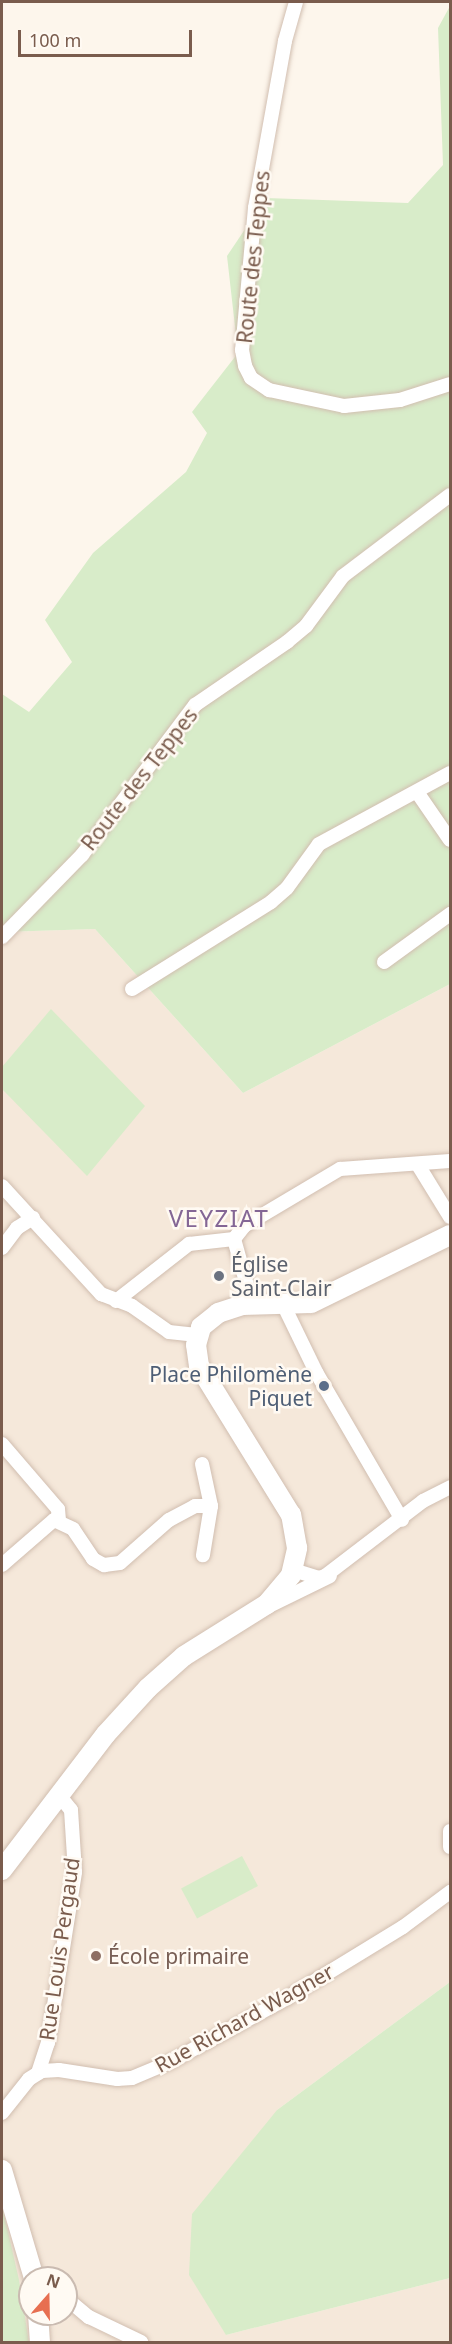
<!DOCTYPE html>
<html>
<head>
<meta charset="utf-8">
<style>
  body { margin:0 }
  #map { position:relative; width:452px; height:2344px; overflow:hidden; background:#fdf6ec; font-family:"Noto Sans",sans-serif }
  div>[style] { position:absolute }
  .residential>* { inset:0; background:#f5e8da }
  .green>* { inset:0; background:#d8ecc9; transform-origin:0 0 }
  .roads { filter:drop-shadow(0 0 2px #d1beb0) drop-shadow(0 0 2px #d1beb0) }
  .street>* { height:14px; margin:-7px; padding:0 7px; transform-origin:7px; border-radius:7px; background:#fff }
  .secondary>* { height:20px; margin:-10px; padding:0 10px; transform-origin:10px; border-radius:10px; background:#fff }
  .dots>* { width:16px; height:16px; translate:-50% -50%; box-sizing:border-box; border:3px solid #fffaf3; border-radius:50% }
  span { translate:-50% -50%; white-space:nowrap; text-align:center; line-height:1.15; -webkit-text-stroke:5px #fffaf3; paint-order:stroke }
  .street-label { font-size:21px; color:#7a5c4d }
  .worship-label { font-size:21px; color:#5b616d }
  .left { translate:0 -50%; text-align:left }
  .service-label { font-size:21px; color:#4e5e75 }
  .right { translate:-100% -50%; text-align:right }
  .education-label { font-size:21px; color:#785e54 }
  .quarter-label { font-size:24px; color:#846695; letter-spacing:1.5px }
  .frame { position:absolute; inset:0; border:3px solid #7a5c4d; pointer-events:none }
  .north { position:absolute; left:18px; top:2266px; width:60px; height:60px; box-sizing:border-box; background:#fffaf3; border:2px solid #cabbb1; border-radius:50%; rotate:20deg; font-size:16px; font-weight:700; line-height:24px; text-align:center; color:#7a5c4d }
  .north::after { content:''; display:block; margin:auto; width:21px; height:27px; background:#e76f51; clip-path:polygon(50% 0,100% 100%,50% 72%,0 100%) }
  .scale { position:absolute; left:18px; top:30px; width:174px; height:27px; box-sizing:border-box; border:3px solid #7a5c4d; border-top:0; padding-left:8px; font-size:18px; line-height:21px; white-space:nowrap; color:#7a5c4d; -webkit-text-stroke:4px #fffaf3; paint-order:stroke }
</style>
</head>
<body>
<div id="map">
  <div class="residential">
    <div style="clip-path:polygon(evenodd,95px 929px,243px 1093px,450px 984px,450px 1982px,277px 2110px,226px 2335px,450px 2278px,450px 2342px,29px 2342px,2px 2205px,2px 932px,95px 929px,30px 2278px,66px 2278px,66px 2314px,30px 2314px,30px 2278px)"></div>
  </div>
  <div class="green">
    <div style="clip-path:polygon(450px 6px,450px 984px,243px 1093px,95px 929px,2px 932px,2px 694px,29px 712px,72px 662px,45px 620px,93px 553px,186px 472px,207px 433px,192px 412px,238px 353px,227px 256px,266px 198px,408px 203px,443px 165px,438px 28px)"></div>
    <div style="clip-path:polygon(51px 1009px,145px 1106px,87px 1176px,2px 1089px,2px 1067px)"></div>
    <div style="left:242px;top:1856px;width:34px;height:69px;rotate:62deg"></div>
    <div style="clip-path:polygon(450px 1982px,450px 2278px,226px 2335px,189px 2275px,192px 2214px,277px 2110px)"></div>
    <div style="clip-path:polygon(2px 2205px,19px 2280px,29px 2342px,2px 2342px)"></div>
  </div>
  <div class="roads">
    <div class="street">
      <div style="left:296px;top:2px;width:41px;rotate:105.8deg"></div>
      <div style="left:285px;top:41px;width:170px;rotate:100.2deg"></div>
      <div style="left:255px;top:208px;width:143px;rotate:95.2deg"></div>
      <div style="left:242px;top:350px;width:16px;rotate:79deg"></div>
      <div style="left:245px;top:366px;width:13px;rotate:63deg"></div>
      <div style="left:251px;top:378px;width:22px;rotate:34deg"></div>
      <div style="left:269px;top:390px;width:77px;rotate:12deg"></div>
      <div style="left:344px;top:406px;width:56px;rotate:-6.1deg"></div>
      <div style="left:400px;top:400px;width:52px;rotate:-17.7deg"></div>
      <div style="left:417px;top:792px;width:58px;rotate:55.5deg"></div>
      <div style="left:2px;top:937px;width:115px;rotate:-45.7deg"></div>
      <div style="left:82px;top:855px;width:188px;rotate:-53deg"></div>
      <div style="left:195px;top:705px;width:112px;rotate:-34.4deg"></div>
      <div style="left:287px;top:642px;width:25px;rotate:-40deg"></div>
      <div style="left:306px;top:626px;width:62px;rotate:-53.5deg"></div>
      <div style="left:343px;top:576px;width:134px;rotate:-37.1deg"></div>
      <div style="left:384px;top:962px;width:82px;rotate:-36deg"></div>
      <div style="left:132px;top:989px;width:164px;rotate:-32deg"></div>
      <div style="left:271px;top:902px;width:21px;rotate:-41deg"></div>
      <div style="left:287px;top:888px;width:54px;rotate:-54deg"></div>
      <div style="left:319px;top:844px;width:149px;rotate:-28.5deg"></div>
      <div style="left:418px;top:1165px;width:61px;rotate:58.4deg"></div>
      <div style="left:2px;top:1186px;width:147px;rotate:47.5deg"></div>
      <div style="left:101px;top:1294px;width:33px;rotate:21deg"></div>
      <div style="left:132px;top:1306px;width:45px;rotate:35.1deg"></div>
      <div style="left:169px;top:1332px;width:28px;rotate:6deg"></div>
      <div style="left:234px;top:1239px;width:16px;rotate:-52deg"></div>
      <div style="left:244px;top:1226px;width:112px;rotate:-30.7deg"></div>
      <div style="left:340px;top:1169px;width:110px;rotate:-4.2deg"></div>
      <div style="left:234px;top:1239px;width:66px;rotate:74.3deg"></div>
      <div style="left:2px;top:1248px;width:25px;rotate:-53deg"></div>
      <div style="left:17px;top:1228px;width:19px;rotate:-32deg"></div>
      <div style="left:116px;top:1301px;width:93px;rotate:-38deg"></div>
      <div style="left:189px;top:1244px;width:45px;rotate:-6.3deg"></div>
      <div style="left:283px;top:1304px;width:76px;rotate:64.1deg"></div>
      <div style="left:316px;top:1372px;width:171px;rotate:59.8deg"></div>
      <div style="left:2px;top:1444px;width:86px;rotate:49.3deg"></div>
      <div style="left:58px;top:1509px;width:11px;rotate:85deg"></div>
      <div style="left:202px;top:1464px;width:43px;rotate:77.9deg"></div>
      <div style="left:211px;top:1506px;width:50px;rotate:99.3deg"></div>
      <div style="left:2px;top:1565px;width:69px;rotate:-40.9deg"></div>
      <div style="left:54px;top:1520px;width:21px;rotate:25deg"></div>
      <div style="left:73px;top:1529px;width:36px;rotate:56deg"></div>
      <div style="left:93px;top:1559px;width:13px;rotate:29deg"></div>
      <div style="left:104px;top:1565px;width:16px;rotate:-7deg"></div>
      <div style="left:120px;top:1563px;width:65px;rotate:-41.3deg"></div>
      <div style="left:169px;top:1520px;width:30px;rotate:-28deg"></div>
      <div style="left:195px;top:1506px;width:16px"></div>
      <div style="left:293px;top:1570px;width:27px;rotate:17deg"></div>
      <div style="left:319px;top:1578px;width:6px;rotate:-18deg"></div>
      <div style="left:325px;top:1576px;width:123px;rotate:-37.4deg"></div>
      <div style="left:423px;top:1501px;width:30px;rotate:-27deg"></div>
      <div style="left:267px;top:1607px;width:70px;rotate:-26.2deg"></div>
      <div style="left:450px;top:1831px;width:16px;rotate:90deg"></div>
      <div style="left:38px;top:2073px;width:32px;rotate:-72deg"></div>
      <div style="left:48px;top:2043px;width:173px;rotate:-81deg"></div>
      <div style="left:75px;top:1872px;width:62px;rotate:-93.7deg"></div>
      <div style="left:71px;top:1810px;width:21px;rotate:-129deg"></div>
      <div style="left:2px;top:2113px;width:43px;rotate:-51.5deg"></div>
      <div style="left:29px;top:2079px;width:15px;rotate:-32deg"></div>
      <div style="left:42px;top:2071px;width:17px;rotate:-3deg"></div>
      <div style="left:59px;top:2070px;width:59px;rotate:8.8deg"></div>
      <div style="left:117px;top:2079px;width:15px;rotate:-4deg"></div>
      <div style="left:132px;top:2078px;width:41px;rotate:-22.8deg"></div>
      <div style="left:170px;top:2062px;width:133px;rotate:-28.7deg"></div>
      <div style="left:287px;top:1998px;width:136px;rotate:-31.5deg"></div>
      <div style="left:403px;top:1927px;width:59px;rotate:-36.7deg"></div>
      <div style="left:66px;top:2298px;width:30px;rotate:40deg"></div>
      <div style="left:89px;top:2317px;width:58px;rotate:25.7deg"></div>
    </div>
    <div class="secondary">
      <div style="left:2px;top:1870px;width:171px;rotate:-52.6deg"></div>
      <div style="left:106px;top:1734px;width:62px;rotate:-47.6deg"></div>
      <div style="left:148px;top:1688px;width:48px;rotate:-41.6deg"></div>
      <div style="left:184px;top:1656px;width:98px;rotate:-32.1deg"></div>
      <div style="left:267px;top:1604px;width:38px;rotate:-50deg"></div>
      <div style="left:291px;top:1575px;width:28px;rotate:-77deg"></div>
      <div style="left:297px;top:1548px;width:34px;rotate:-100deg"></div>
      <div style="left:291px;top:1515px;width:175px;rotate:-121.7deg"></div>
      <div style="left:199px;top:1366px;width:21px;rotate:-98deg"></div>
      <div style="left:196px;top:1345px;width:19px;rotate:-74deg"></div>
      <div style="left:201px;top:1327px;width:22px;rotate:-39deg"></div>
      <div style="left:218px;top:1313px;width:25px;rotate:-18deg"></div>
      <div style="left:242px;top:1305px;width:69px;rotate:-1.7deg"></div>
      <div style="left:311px;top:1303px;width:155px;rotate:-26.1deg"></div>
      <div style="left:2px;top:2170px;width:113px;rotate:73.5deg"></div>
      <div style="left:38px;top:2314px;width:28px;rotate:86deg"></div>
    </div>
  </div>
  <div class="dots">
    <div style="left:219px;top:1276px;background:#6b7280"></div>
    <div style="left:324px;top:1386px;background:#5c6f8a"></div>
    <div style="left:96px;top:1956px;background:#8d6e63"></div>
  </div>
  <div class="street-label">
    <span style="left:253px;top:257px;rotate:-84deg">Route des Teppes</span>
    <span style="left:139px;top:779px;rotate:-52deg">Route des Teppes</span>
    <span style="left:59px;top:1949px;rotate:-82deg">Rue Louis Pergaud</span>
    <span style="left:244px;top:2018px;rotate:-29deg">Rue Richard Wagner</span>
  </div>
  <div class="worship-label">
    <span class="left" style="left:231px;top:1276px">Église<br>Saint-Clair</span>
  </div>
  <div class="service-label">
    <span class="right" style="left:312px;top:1386px">Place Philomène<br>Piquet</span>
  </div>
  <div class="education-label">
    <span class="left" style="left:108px;top:1956px">École primaire</span>
  </div>
  <div class="quarter-label">
    <span style="left:219px;top:1218px">VEYZIAT</span>
  </div>
  <div class="frame"></div>
  <div class="north">N</div>
  <div class="scale">100 m</div>
</div>
</body>
</html>
